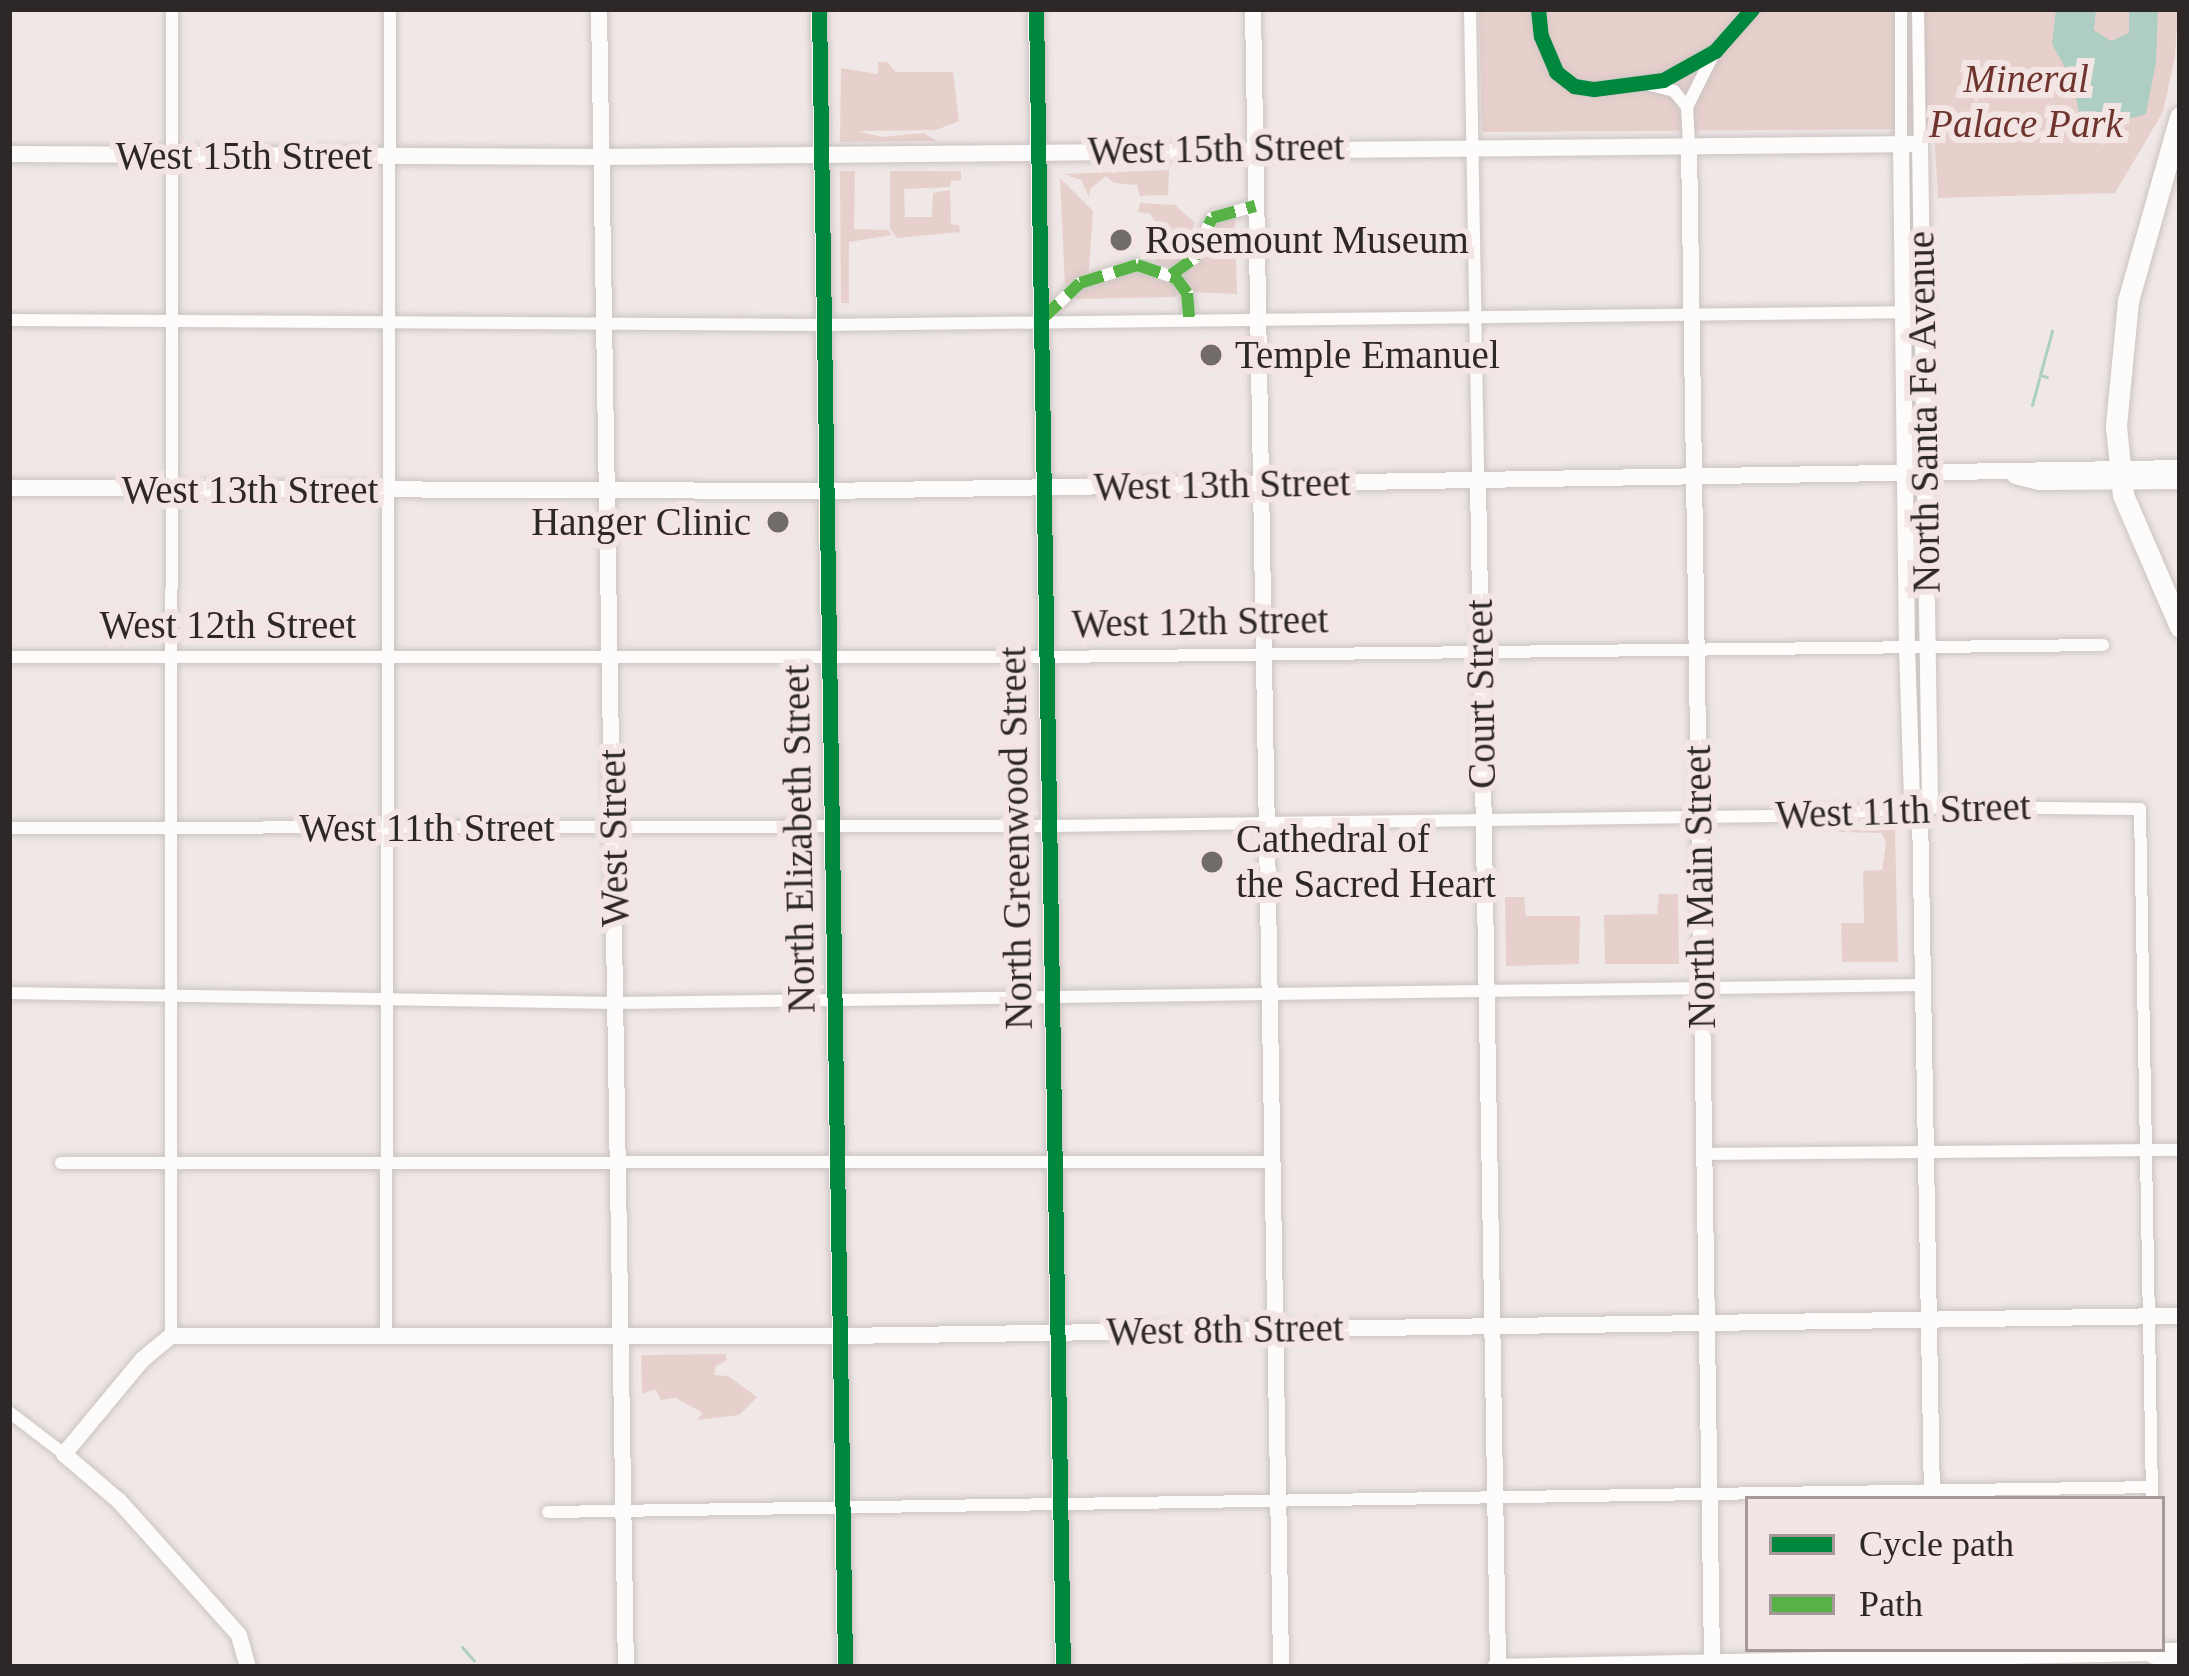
<!DOCTYPE html>
<html>
<head>
<meta charset="utf-8">
<style>
  body { margin:0 }
  #map { position:relative; width:2189px; height:1676px; overflow:hidden; background:#f0e8e6; font-family:"Times New Roman",serif }
  div>[style] { position:absolute }
  .green>* { inset:0; background:#e7cfcb }
  .water>* { inset:0; background:#aecec3 }
  .stream>* { height:3px; margin:-1.5px; padding:0 1.5px; transform-origin:1.5px; border-radius:1.5px; background:#aecec3 }
  .roads { filter:drop-shadow(0 0 3px #cac4c3) drop-shadow(0 0 3px #cac4c3) }
  .street>* { height:12px; margin:-6px; padding:0 6px; transform-origin:6px; border-radius:6px; background:#fdfcfb }
  .secondary>* { height:16px; margin:-8px; padding:0 8px; transform-origin:8px; border-radius:8px; background:#fdfcfb }
  .highway>* { height:21px; margin:-10.5px; padding:0 10.5px; transform-origin:10.5px; border-radius:10.5px; background:#fdfcfb }
  .quiet>* { height:12px; margin-top:-6px; transform-origin:0; background:repeating-linear-gradient(90deg,#56b245 0 24px,transparent 0 36px) }
  .cycleway>* { height:15px; margin:-7.5px; padding:0 7.5px; transform-origin:7.5px; border-radius:7.5px; background:#00873e }
  .dots>* { width:33px; height:33px; translate:-50% -50%; box-sizing:border-box; border:6px solid #f3e5e3; border-radius:50% }
  span { translate:-50% -50%; white-space:nowrap; text-align:center; line-height:1.15; -webkit-text-stroke:12px #f3e5e3; paint-order:stroke }
  .park-label { font-size:39px; color:#6f342e; font-style:italic }
  .street-label { font-size:39px; color:#2d2827 }
  .poi-label { font-size:39px; color:#2d2827 }
  .left { translate:0 -50%; text-align:left }
  .right { translate:-100% -50%; text-align:right }
  .frame { position:absolute; inset:0; border:12px solid #2d2827; pointer-events:none }
  .legend { position:absolute; left:1745px; top:1496px; width:420px; height:156px; box-sizing:border-box; background:#f3e5e3; border:3px solid #a49998; margin:0; padding:15px 21px; list-style:none; font-size:36px; color:#2d2827 }
  .legend li { display:flex; align-items:center; gap:24px; height:60px }
  .legend b { width:60px; border:3px solid #a49998 }
</style>
</head>
<body>
<div id="map">
  <div class="green">
    <div style="clip-path:polygon(1479px 9px,2178px 9px,2175px 57px,2163px 112px,2115px 193px,1938px 198px,1934px 133px,1913px 129px,1482px 132px)"></div>
    <div style="clip-path:polygon(878px 62px,887px 62px,896px 72px,953px 72px,959px 121px,936px 130px,858px 131px,882px 137px,923px 133px,937px 141px,840px 142px,841px 68px,878px 74px)"></div>
    <div style="clip-path:polygon(1169px 170px,1168px 195px,1140px 196px,1137px 185px,1114px 183px,1106px 176px,1090px 189px,1089px 197px,1081px 180px,1064px 174px)"></div>
    <div style="clip-path:polygon(840px 171px,855px 171px,854px 229px,888px 230px,892px 235px,849px 242px,849px 303px,841px 303px)"></div>
    <div style="clip-path:polygon(890px 171px,961px 171px,961px 180px,951px 181px,950px 187px,904px 189px,905px 217px,932px 217px,933px 193px,950px 190px,951px 224px,959px 225px,960px 232px,897px 238px,890px 228px)"></div>
    <div style="clip-path:polygon(1060px 178px,1093px 211px,1089px 269px,1083px 279px,1065px 285px)"></div>
    <div style="clip-path:polygon(1140px 203px,1175px 205px,1194px 222px,1192px 253px,1178px 268px,1155px 263px,1158px 225px,1150px 214px,1138px 212px)"></div>
    <div style="clip-path:polygon(1235px 218px,1237px 294px,1192px 292px,1179px 276px,1197px 264px,1214px 222px)"></div>
    <div style="clip-path:polygon(1138px 269px,1169px 278px,1183px 292px,1174px 297px,1075px 299px,1086px 285px)"></div>
    <div style="clip-path:polygon(1895px 829px,1898px 962px,1842px 962px,1841px 923px,1864px 923px,1863px 871px,1882px 870px,1886px 844px,1882px 833px,1799px 831px)"></div>
    <div style="clip-path:polygon(1659px 894px,1678px 894px,1679px 964px,1605px 964px,1604px 915px,1657px 914px)"></div>
    <div style="clip-path:polygon(1505px 897px,1524px 897px,1526px 916px,1580px 916px,1579px 964px,1506px 966px)"></div>
    <div style="clip-path:polygon(725px 1354px,727px 1360px,716px 1366px,714px 1375px,728px 1376px,757px 1397px,739px 1415px,697px 1420px,703px 1413px,676px 1398px,661px 1400px,655px 1389px,642px 1394px,641px 1355px)"></div>
  </div>
  <div class="water">
    <div style="clip-path:polygon(2056px 9px,2096px 9px,2094px 30px,2111px 41px,2129px 33px,2129px 9px,2158px 9px,2156px 62px,2146px 114px,2114px 123px,2080px 117px,2073px 82px,2052px 44px)"></div>
  </div>
  <div class="stream">
    <div style="left:2047px;top:377px;width:7px;rotate:-164deg"></div>
    <div style="left:2040px;top:375px;width:46px;rotate:-74.7deg"></div>
    <div style="left:2032px;top:405px;width:28px;rotate:-75deg"></div>
    <div style="left:462px;top:1647px;width:18px;rotate:49deg"></div>
  </div>
  <div class="roads">
    <div class="street">
      <div style="left:1470px;top:9px;width:472px;rotate:89deg"></div>
      <div style="left:1538px;top:9px;width:27px;rotate:84deg"></div>
      <div style="left:1541px;top:36px;width:39px;rotate:67deg"></div>
      <div style="left:1556px;top:72px;width:23px;rotate:38deg"></div>
      <div style="left:1574px;top:86px;width:20px;rotate:9deg"></div>
      <div style="left:1594px;top:89px;width:70px;rotate:-7.4deg"></div>
      <div style="left:1663px;top:80px;width:60px;rotate:-29.1deg"></div>
      <div style="left:1715px;top:51px;width:56px;rotate:-48.6deg"></div>
      <div style="left:1901px;top:9px;width:136px;rotate:90deg"></div>
      <div style="left:1918px;top:9px;width:135px;rotate:89.2deg"></div>
      <div style="left:1650px;top:85px;width:25px;rotate:14deg"></div>
      <div style="left:1674px;top:91px;width:21px;rotate:51deg"></div>
      <div style="left:1689px;top:145px;width:38px;rotate:-93deg"></div>
      <div style="left:1687px;top:107px;width:63px;rotate:-63.4deg"></div>
      <div style="left:1171px;top:275px;width:29px;rotate:-36deg"></div>
      <div style="left:1194px;top:258px;width:44px;rotate:-65.8deg"></div>
      <div style="left:1212px;top:218px;width:45px;rotate:-15.6deg"></div>
      <div style="left:1042px;top:319px;width:52px;rotate:-43.5deg"></div>
      <div style="left:1080px;top:283px;width:60px;rotate:-17.5deg"></div>
      <div style="left:1137px;top:265px;width:41px;rotate:18.4deg"></div>
      <div style="left:1176px;top:278px;width:19px;rotate:54deg"></div>
      <div style="left:1187px;top:293px;width:25px;rotate:85deg"></div>
      <div style="left:9px;top:320px;width:813px;rotate:0.35deg"></div>
      <div style="left:822px;top:325px;width:1101px;rotate:-0.68deg"></div>
      <div style="left:9px;top:657px;width:1037px"></div>
      <div style="left:1046px;top:657px;width:1057px;rotate:-0.65deg"></div>
      <div style="left:9px;top:828px;width:1044px;rotate:-0.11deg"></div>
      <div style="left:1053px;top:826px;width:719px;rotate:-0.8deg"></div>
      <div style="left:1772px;top:816px;width:174px;rotate:-3deg"></div>
      <div style="left:1946px;top:807px;width:194px;rotate:0.6deg"></div>
      <div style="left:2140px;top:809px;width:690px;rotate:89deg"></div>
      <div style="left:9px;top:993px;width:608px;rotate:0.94deg"></div>
      <div style="left:617px;top:1003px;width:1307px;rotate:-0.79deg"></div>
      <div style="left:1704px;top:1154px;width:476px;rotate:-0.5deg"></div>
      <div style="left:61px;top:1163px;width:1210px;rotate:-0.05deg"></div>
      <div style="left:171px;top:1336px;width:1327px;rotate:-89.96deg"></div>
      <div style="left:386px;top:1337px;width:1328px;rotate:-89.83deg"></div>
      <div style="left:9px;top:1412px;width:69px;rotate:37.4deg"></div>
      <div style="left:548px;top:1512px;width:1603px;rotate:-0.89deg"></div>
    </div>
    <div class="secondary">
      <div style="left:599px;top:9px;width:1658px;rotate:89.07deg"></div>
      <div style="left:819px;top:9px;width:1658px;rotate:89.1deg"></div>
      <div style="left:1036px;top:9px;width:1658px;rotate:89.07deg"></div>
      <div style="left:1253px;top:9px;width:1658px;rotate:89.03deg"></div>
      <div style="left:1689px;top:145px;width:1522px;rotate:89.13deg"></div>
      <div style="left:1901px;top:145px;width:502px;rotate:89.32deg"></div>
      <div style="left:1907px;top:647px;width:150px;rotate:88.1deg"></div>
      <div style="left:1912px;top:797px;width:16px;rotate:60deg"></div>
      <div style="left:1920px;top:811px;width:688px;rotate:89deg"></div>
      <div style="left:9px;top:154px;width:592px;rotate:0.29deg"></div>
      <div style="left:601px;top:157px;width:1319px;rotate:-0.56deg"></div>
      <div style="left:1920px;top:144px;width:655px;rotate:89.13deg"></div>
      <div style="left:1930px;top:799px;width:16px;rotate:130deg"></div>
      <div style="left:2015px;top:476px;width:25px;rotate:14deg"></div>
      <div style="left:2039px;top:482px;width:141px;rotate:-0.4deg"></div>
      <div style="left:1478px;top:481px;width:1186px;rotate:89.03deg"></div>
      <div style="left:9px;top:488px;width:817px;rotate:0.21deg"></div>
      <div style="left:826px;top:491px;width:1354px;rotate:-0.97deg"></div>
      <div style="left:248px;top:1667px;width:33px;rotate:-106deg"></div>
      <div style="left:239px;top:1635px;width:180px;rotate:-131.8deg"></div>
      <div style="left:119px;top:1501px;width:72px;rotate:-139.5deg"></div>
      <div style="left:64px;top:1454px;width:122px;rotate:-50.3deg"></div>
      <div style="left:142px;top:1360px;width:38px;rotate:-40deg"></div>
      <div style="left:171px;top:1336px;width:669px"></div>
      <div style="left:840px;top:1336px;width:1340px;rotate:-0.86deg"></div>
      <div style="left:1495px;top:1667px;width:659px;rotate:-1.22deg"></div>
    </div>
    <div class="highway">
      <div style="left:2180px;top:117px;width:191px;rotate:105.8deg"></div>
      <div style="left:2128px;top:301px;width:126px;rotate:95.5deg"></div>
      <div style="left:2116px;top:426px;width:69px;rotate:84.2deg"></div>
      <div style="left:2123px;top:495px;width:144px;rotate:66.6deg"></div>
      <div style="left:2154px;top:1653px;width:26px"></div>
    </div>
  </div>
  <div class="quiet">
    <div style="left:1171px;top:275px;width:29px;rotate:-36deg"></div>
    <div style="left:1194px;top:258px;width:44px;rotate:-65.8deg"></div>
    <div style="left:1212px;top:218px;width:45px;rotate:-15.6deg"></div>
    <div style="left:1041px;top:320px;width:54px;rotate:-43.5deg"></div>
    <div style="left:1080px;top:283px;width:60px;rotate:-17.5deg"></div>
    <div style="left:1137px;top:265px;width:41px;rotate:18.4deg"></div>
    <div style="left:1176px;top:278px;width:19px;rotate:54deg"></div>
    <div style="left:1187px;top:293px;width:25px;rotate:85deg"></div>
  </div>
  <div class="cycleway">
    <div style="left:819px;top:9px;width:1658px;rotate:89.1deg"></div>
    <div style="left:1036px;top:9px;width:1658px;rotate:89.07deg"></div>
    <div style="left:1538px;top:9px;width:27px;rotate:84deg"></div>
    <div style="left:1541px;top:36px;width:39px;rotate:67deg"></div>
    <div style="left:1556px;top:72px;width:23px;rotate:38deg"></div>
    <div style="left:1574px;top:86px;width:20px;rotate:9deg"></div>
    <div style="left:1594px;top:89px;width:70px;rotate:-7.4deg"></div>
    <div style="left:1663px;top:80px;width:60px;rotate:-29.1deg"></div>
    <div style="left:1715px;top:51px;width:56px;rotate:-48.6deg"></div>
  </div>
  <div class="dots">
    <div style="left:1121px;top:240px;background:#716b6a"></div>
    <div style="left:1211px;top:355px;background:#716b6a"></div>
    <div style="left:778px;top:522px;background:#716b6a"></div>
    <div style="left:1212px;top:862px;background:#716b6a"></div>
  </div>
  <div class="park-label">
    <span style="left:2026px;top:102px">Mineral<br>Palace Park</span>
  </div>
  <div class="street-label">
    <span style="left:1216px;top:149px;rotate:-1deg">West 15th Street</span>
    <span style="left:244px;top:156px">West 15th Street</span>
    <span style="left:1924px;top:412px;rotate:-91deg">North Santa Fe Avenue</span>
    <span style="left:1222px;top:485px;rotate:-1deg">West 13th Street</span>
    <span style="left:250px;top:490px">West 13th Street</span>
    <span style="left:1200px;top:622px;rotate:-1deg">West 12th Street</span>
    <span style="left:228px;top:625px">West 12th Street</span>
    <span style="left:1481px;top:694px;rotate:-91deg">Court Street</span>
    <span style="left:1903px;top:811px;rotate:-2deg">West 11th Street</span>
    <span style="left:427px;top:828px">West 11th Street</span>
    <span style="left:614px;top:838px;rotate:-91deg">West Street</span>
    <span style="left:1016px;top:838px;rotate:-91deg">North Greenwood Street</span>
    <span style="left:799px;top:839px;rotate:-91deg">North Elizabeth Street</span>
    <span style="left:1700px;top:887px;rotate:-91deg">North Main Street</span>
    <span style="left:1225px;top:1330px;rotate:-1deg">West 8th Street</span>
  </div>
  <div class="poi-label">
    <span class="left" style="left:1145px;top:240px">Rosemount Museum</span>
    <span class="left" style="left:1235px;top:355px">Temple Emanuel</span>
    <span class="right" style="left:751px;top:522px">Hanger Clinic</span>
    <span class="left" style="left:1236px;top:862px">Cathedral of<br>the Sacred Heart</span>
  </div>
  <div class="frame"></div>
  <ul class="legend">
  <li><b style="height:15px;background:#00873e"></b>Cycle path</li>
  <li><b style="height:15px;background:#56b245"></b>Path</li>
  </ul>
</div>
</body>
</html>
